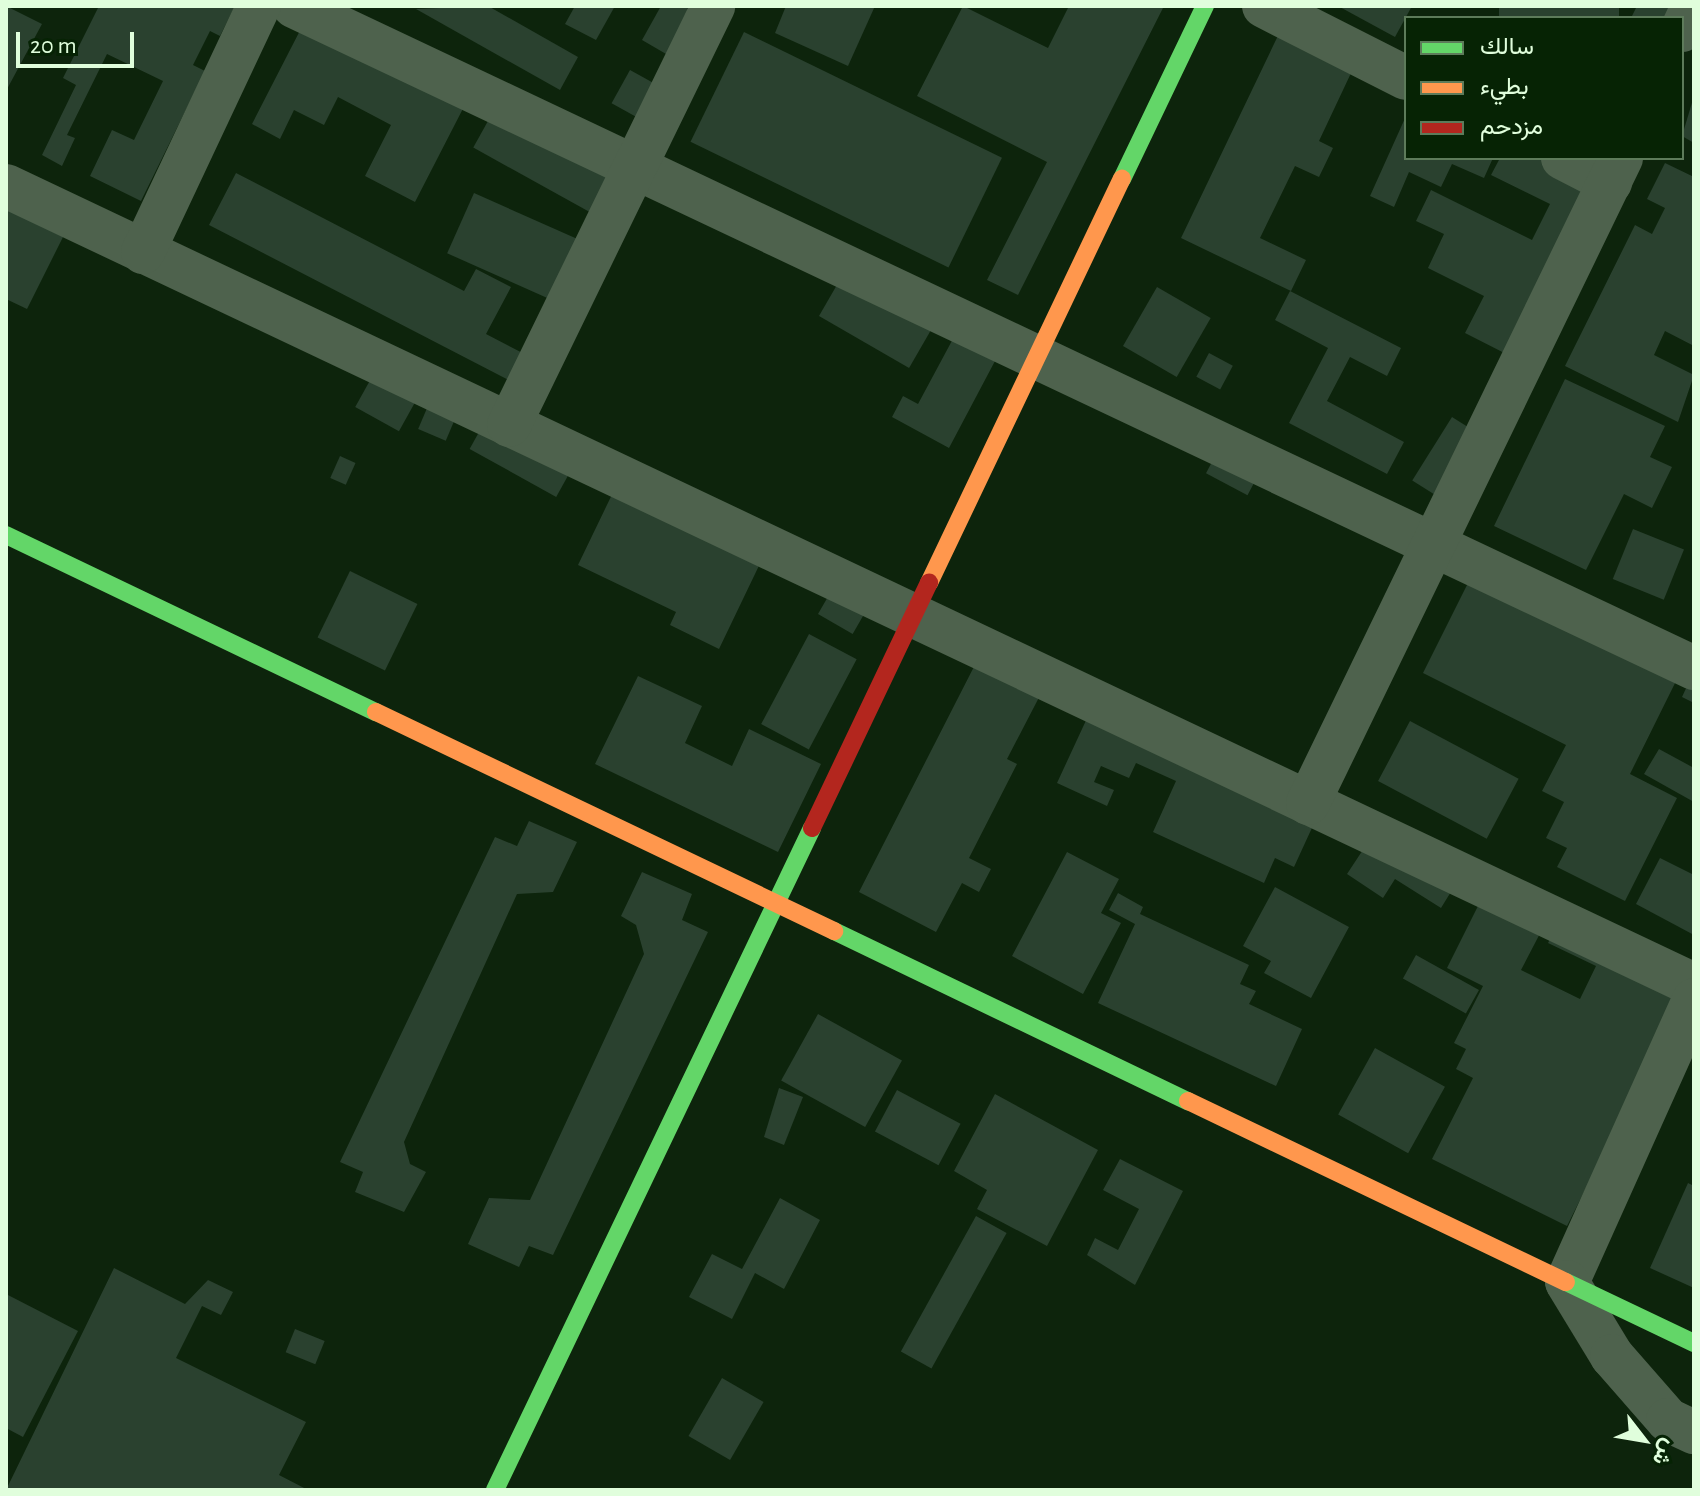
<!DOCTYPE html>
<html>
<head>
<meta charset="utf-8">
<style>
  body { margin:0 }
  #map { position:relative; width:1700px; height:1496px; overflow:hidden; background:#0d240c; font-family:"Alegreya Sans",Vazirmatn,sans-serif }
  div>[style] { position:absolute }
  .building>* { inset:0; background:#2a412f; transform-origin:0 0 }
  .street>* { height:44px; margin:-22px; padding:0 22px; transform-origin:22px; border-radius:22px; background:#4e624d }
  .fast>* { height:18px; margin:-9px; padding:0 9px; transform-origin:9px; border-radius:9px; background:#63d668 }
  .slow>* { height:18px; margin:-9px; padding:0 9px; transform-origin:9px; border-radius:9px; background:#ff974d }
  .jam>* { height:18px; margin:-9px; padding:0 9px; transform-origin:9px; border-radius:9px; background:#b3261e }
  span { translate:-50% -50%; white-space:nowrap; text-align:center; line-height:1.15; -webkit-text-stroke:6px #062304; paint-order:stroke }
  .frame { position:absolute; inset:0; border:8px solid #e0fedc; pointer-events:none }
  .legend { position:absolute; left:1404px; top:16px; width:280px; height:144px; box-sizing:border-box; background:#062304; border:2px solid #5d7b5a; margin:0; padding:10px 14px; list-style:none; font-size:24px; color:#e0fedc }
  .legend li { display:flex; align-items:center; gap:16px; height:40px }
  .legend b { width:40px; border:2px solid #5d7b5a }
  .north { position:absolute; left:1604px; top:1400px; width:80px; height:80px; -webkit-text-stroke:6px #062304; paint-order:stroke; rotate:121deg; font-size:22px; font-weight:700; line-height:32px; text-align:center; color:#e0fedc }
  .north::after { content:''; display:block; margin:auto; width:28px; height:36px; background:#e0fedc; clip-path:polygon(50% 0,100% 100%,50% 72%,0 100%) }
  .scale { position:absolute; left:16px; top:32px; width:118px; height:36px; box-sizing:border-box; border:4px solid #e0fedc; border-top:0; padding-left:10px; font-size:24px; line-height:28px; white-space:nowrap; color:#e0fedc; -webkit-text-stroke:6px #062304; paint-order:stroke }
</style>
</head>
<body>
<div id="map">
  <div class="building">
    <div style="clip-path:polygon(6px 6px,42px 24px,6px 91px)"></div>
    <div style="clip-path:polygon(99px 6px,235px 6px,220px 36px,210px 31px,193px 65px,205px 71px,141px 201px,90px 176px,112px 130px,134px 140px,163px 81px,107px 54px,67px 135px,75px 138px,62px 166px,42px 155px,76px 85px,63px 78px)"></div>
    <div style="clip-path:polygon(488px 6px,578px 57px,560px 90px,416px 9px)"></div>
    <div style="clip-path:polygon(575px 6px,615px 6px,596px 40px,565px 24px)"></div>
    <div style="clip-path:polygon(661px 6px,683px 6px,710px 21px,685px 65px,642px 40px)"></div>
    <div style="clip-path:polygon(786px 6px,875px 6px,848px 66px,775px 33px)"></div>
    <div style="clip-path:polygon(963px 6px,1048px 48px,1069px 6px,1164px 6px,1018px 295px,987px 280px,1047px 162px,917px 96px)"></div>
    <div style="clip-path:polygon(1338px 6px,1412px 6px,1395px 37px)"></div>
    <div style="left:1499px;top:6px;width:120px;height:13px"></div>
    <div style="clip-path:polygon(1637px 6px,1686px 6px,1679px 18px,1631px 18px)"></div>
    <div style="clip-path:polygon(309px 13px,470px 95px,415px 202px,365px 176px,391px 125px,338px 97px,324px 125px,294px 110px,280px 139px,252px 124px)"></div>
    <div style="clip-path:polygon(1286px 19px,1360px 54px,1319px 141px,1333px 148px,1319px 177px,1295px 166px,1260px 238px,1306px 260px,1291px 291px,1181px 238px)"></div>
    <div style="left:744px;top:32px;width:287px;height:122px;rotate:26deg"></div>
    <div style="left:630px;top:70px;width:45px;height:38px;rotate:29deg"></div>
    <div style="clip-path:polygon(1694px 96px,1694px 143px,1682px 136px)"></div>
    <div style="left:498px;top:103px;width:148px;height:51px;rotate:29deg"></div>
    <div style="clip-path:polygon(1406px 116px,1406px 158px,1493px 158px,1484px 178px,1452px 164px,1441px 187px,1409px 172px,1394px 207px,1370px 196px)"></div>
    <div style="clip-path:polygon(1500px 158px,1574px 158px,1614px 178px,1522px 362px,1465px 333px,1484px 296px,1428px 268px,1444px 234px,1416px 221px,1431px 190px,1532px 240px,1550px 204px,1491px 175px)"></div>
    <div style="clip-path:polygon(1665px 163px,1694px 177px,1694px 346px,1665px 331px,1654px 355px,1694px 375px,1678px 422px,1565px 366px,1635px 225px,1652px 234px,1665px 208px,1647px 199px)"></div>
    <div style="clip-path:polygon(236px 173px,464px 291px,476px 269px,511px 287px,486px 334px,540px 362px,526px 389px,209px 225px)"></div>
    <div style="clip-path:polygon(6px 189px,71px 221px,27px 309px,6px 299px)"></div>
    <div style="left:474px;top:193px;width:133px;height:66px;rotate:24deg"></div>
    <div style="left:849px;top:264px;width:104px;height:60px;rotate:30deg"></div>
    <div style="left:1157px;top:287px;width:62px;height:68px;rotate:30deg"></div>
    <div style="clip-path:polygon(1290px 291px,1401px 348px,1387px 376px,1350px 357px,1327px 401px,1404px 442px,1387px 474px,1289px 423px,1328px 348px,1275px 320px)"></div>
    <div style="clip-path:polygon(962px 322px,1004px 344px,949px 448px,892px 417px,903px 396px,918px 404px)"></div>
    <div style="left:1209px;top:353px;width:27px;height:27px;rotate:28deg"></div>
    <div style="left:378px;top:366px;width:50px;height:47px;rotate:29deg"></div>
    <div style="clip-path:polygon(1565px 379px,1665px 426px,1650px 457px,1672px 467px,1652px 508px,1624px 494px,1586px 570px,1494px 526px)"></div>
    <div style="left:433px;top:394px;width:30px;height:38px;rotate:23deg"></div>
    <div style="left:489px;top:414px;width:99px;height:40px;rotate:29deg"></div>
    <div style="left:1452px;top:417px;width:38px;height:75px;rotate:32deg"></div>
    <div style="left:1221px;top:445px;width:47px;height:32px;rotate:28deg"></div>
    <div style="left:340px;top:456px;width:17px;height:24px;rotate:24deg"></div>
    <div style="clip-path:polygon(619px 480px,767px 549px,719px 649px,670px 625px,676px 612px,578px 565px)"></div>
    <div style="left:1633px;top:529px;width:55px;height:54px;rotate:22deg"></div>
    <div style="clip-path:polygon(1477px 565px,1683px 667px,1630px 774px,1677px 798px,1625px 901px,1557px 867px,1567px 848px,1546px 838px,1564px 802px,1542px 791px,1566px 745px,1423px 673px)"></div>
    <div style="left:350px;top:571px;width:75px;height:74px;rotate:26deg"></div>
    <div style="left:837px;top:581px;width:40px;height:38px;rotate:30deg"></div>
    <div style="left:809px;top:634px;width:54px;height:102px;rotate:28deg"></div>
    <div style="clip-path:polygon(983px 649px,1047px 682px,1007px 759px,1017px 764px,969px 858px,991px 869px,979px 892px,962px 883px,936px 932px,859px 892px)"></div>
    <div style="clip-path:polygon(1694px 671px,1694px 703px,1682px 697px)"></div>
    <div style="clip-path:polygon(638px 676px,702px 706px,685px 743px,732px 766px,749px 729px,821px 764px,778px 852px,595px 764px)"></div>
    <div style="clip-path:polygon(1095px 701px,1322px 806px,1294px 867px,1275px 858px,1264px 883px,1153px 832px,1176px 781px,1136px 763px,1129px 778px,1101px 766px,1094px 782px,1114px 790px,1107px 806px,1057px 783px)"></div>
    <div style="left:1410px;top:721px;width:123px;height:68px;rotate:28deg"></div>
    <div style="clip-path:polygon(1659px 749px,1694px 768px,1694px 802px,1644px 774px)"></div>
    <div style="clip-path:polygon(529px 821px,577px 842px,553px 892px,517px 894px,404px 1142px,410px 1164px,426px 1172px,404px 1212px,355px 1192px,363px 1172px,340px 1162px,495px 837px,517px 846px)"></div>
    <div style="clip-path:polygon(1376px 830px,1457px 882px,1441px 908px,1395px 879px,1383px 898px,1347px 874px)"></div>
    <div style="clip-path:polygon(1067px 852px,1119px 879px,1101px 913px,1121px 923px,1083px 994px,1012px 956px)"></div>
    <div style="clip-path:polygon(1660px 858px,1694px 875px,1694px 935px,1636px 904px)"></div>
    <div style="clip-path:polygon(642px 872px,692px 894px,682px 920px,708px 932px,553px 1255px,529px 1246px,519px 1267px,468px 1244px,489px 1198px,530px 1200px,644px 954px,636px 925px,621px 916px)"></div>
    <div style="clip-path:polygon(1275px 887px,1349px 927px,1311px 998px,1264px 973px,1271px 961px,1243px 946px)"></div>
    <div style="clip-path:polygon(1486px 890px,1547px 920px,1521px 970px,1580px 999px,1596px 966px,1548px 943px,1559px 922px,1687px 986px,1567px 1226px,1432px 1159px,1473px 1078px,1456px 1069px,1466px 1049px,1454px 1043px,1483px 986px,1447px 968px)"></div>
    <div style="clip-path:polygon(1118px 893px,1143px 907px,1140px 914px,1249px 965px,1240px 984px,1256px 991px,1249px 1004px,1302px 1029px,1276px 1086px,1098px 1003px,1135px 924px,1109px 910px)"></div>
    <div style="left:1416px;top:955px;width:72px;height:27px;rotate:29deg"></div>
    <div style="left:818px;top:1014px;width:96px;height:76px;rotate:29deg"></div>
    <div style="left:1375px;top:1048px;width:80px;height:76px;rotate:29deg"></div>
    <div style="clip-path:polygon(779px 1088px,803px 1097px,784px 1145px,764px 1137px)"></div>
    <div style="left:897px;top:1090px;width:72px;height:47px;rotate:28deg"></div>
    <div style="clip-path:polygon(995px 1094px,1098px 1150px,1047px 1246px,977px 1209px,987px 1190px,954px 1171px)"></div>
    <div style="clip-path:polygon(1120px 1159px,1183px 1191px,1135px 1285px,1087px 1255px,1095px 1238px,1118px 1250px,1139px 1209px,1103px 1190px)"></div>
    <div style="clip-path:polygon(1688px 1183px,1694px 1186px,1694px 1288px,1650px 1268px)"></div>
    <div style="clip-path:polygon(780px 1198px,820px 1220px,784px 1289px,755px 1273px,732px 1319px,689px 1297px,712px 1254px,742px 1269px)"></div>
    <div style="left:976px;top:1216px;width:35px;height:155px;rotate:29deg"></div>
    <div style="clip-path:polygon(114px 1268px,185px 1304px,208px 1280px,233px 1292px,221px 1315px,202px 1306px,176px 1358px,306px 1422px,279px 1475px,308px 1490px,6px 1490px)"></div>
    <div style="clip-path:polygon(6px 1294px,78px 1331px,23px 1437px,6px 1428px)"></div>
    <div style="left:295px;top:1329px;width:32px;height:25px;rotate:22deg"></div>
    <div style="left:722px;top:1378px;width:48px;height:67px;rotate:30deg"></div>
  </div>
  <div class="street">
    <div style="left:294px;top:6px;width:1549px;rotate:25.31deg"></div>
    <div style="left:1264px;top:6px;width:159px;rotate:26.9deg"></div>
    <div style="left:1682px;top:30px;width:26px;rotate:-65deg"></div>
    <div style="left:1563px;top:158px;width:53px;rotate:27.1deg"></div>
    <div style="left:6px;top:186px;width:1868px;rotate:25.33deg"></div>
    <div style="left:143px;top:252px;width:272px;rotate:-64.8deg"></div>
    <div style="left:509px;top:425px;width:466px;rotate:-64deg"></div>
    <div style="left:1308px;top:803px;width:717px;rotate:-64.11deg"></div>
    <div style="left:1694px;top:1000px;width:309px;rotate:114.2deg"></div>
    <div style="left:1567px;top:1282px;width:87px;rotate:58.7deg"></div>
    <div style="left:1612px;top:1356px;width:85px;rotate:48.8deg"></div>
    <div style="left:1668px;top:1420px;width:29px;rotate:25deg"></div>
  </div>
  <div class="fast">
    <div style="left:1122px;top:179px;width:192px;rotate:-64.4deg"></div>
    <div style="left:6px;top:535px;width:410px;rotate:25.6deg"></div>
    <div style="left:834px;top:931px;width:393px;rotate:25.7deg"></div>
    <div style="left:1566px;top:1282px;width:142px;rotate:25.5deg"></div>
    <div style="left:495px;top:1490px;width:734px;rotate:-64.41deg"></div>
  </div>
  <div class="slow">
    <div style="left:929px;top:583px;width:448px;rotate:-64.5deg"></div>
    <div style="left:376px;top:712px;width:508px;rotate:25.56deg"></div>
    <div style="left:1188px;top:1101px;width:419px;rotate:25.6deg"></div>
  </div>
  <div class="jam">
    <div style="left:812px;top:828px;width:272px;rotate:-64.5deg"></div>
  </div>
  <div class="frame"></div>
  <ul class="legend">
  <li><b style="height:10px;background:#63d668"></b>سالك</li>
  <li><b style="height:10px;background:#ff974d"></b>بطيء</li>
  <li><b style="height:10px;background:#b3261e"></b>مزدحم</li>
  </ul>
  <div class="north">ش</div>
  <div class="scale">20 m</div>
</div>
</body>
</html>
